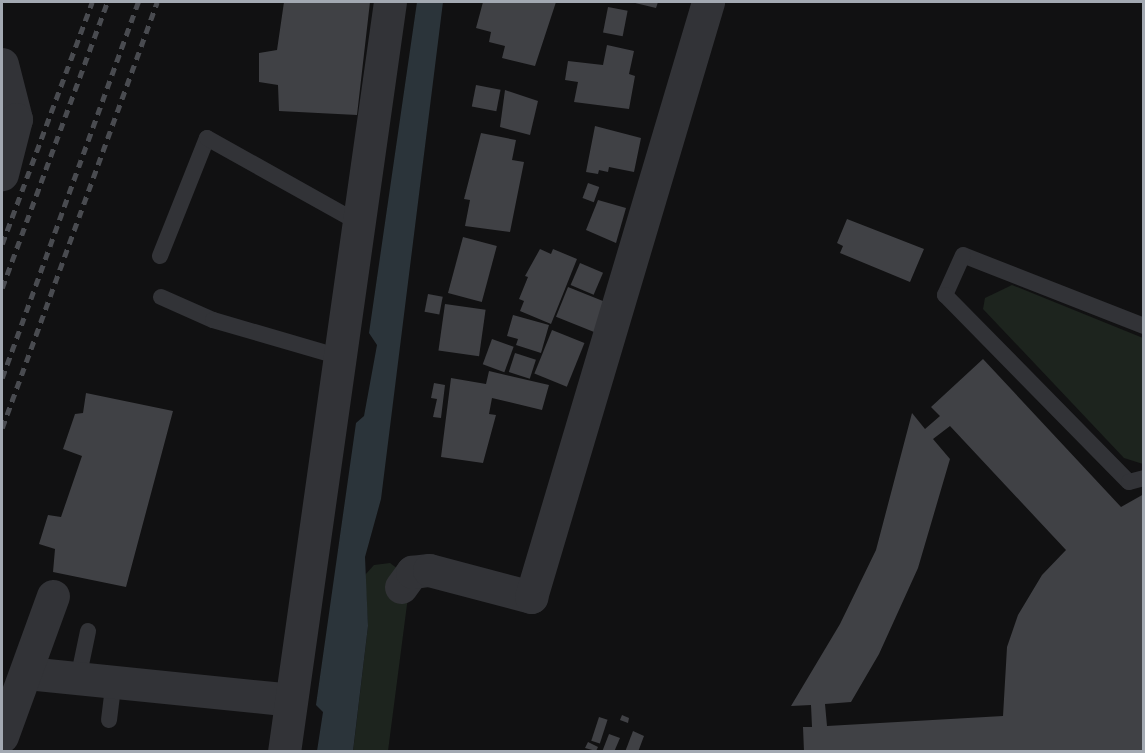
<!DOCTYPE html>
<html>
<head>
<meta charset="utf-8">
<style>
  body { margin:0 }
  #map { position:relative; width:1145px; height:753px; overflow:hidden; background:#111112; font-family:Signika,sans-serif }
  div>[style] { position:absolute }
  .green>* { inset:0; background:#1d241e }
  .water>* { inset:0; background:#2b343a }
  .building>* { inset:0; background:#404145; transform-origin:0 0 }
  .lane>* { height:16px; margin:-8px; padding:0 8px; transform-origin:8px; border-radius:8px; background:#323337 }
  .street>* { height:33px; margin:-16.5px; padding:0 16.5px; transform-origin:16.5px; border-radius:16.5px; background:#323337 }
  .rail>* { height:4.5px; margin-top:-2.25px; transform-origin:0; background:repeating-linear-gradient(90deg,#494b50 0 8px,transparent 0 14px) }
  span { translate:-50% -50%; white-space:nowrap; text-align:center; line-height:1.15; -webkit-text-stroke:6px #0c0c0d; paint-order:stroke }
  .frame { position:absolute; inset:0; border:3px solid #a3a9b2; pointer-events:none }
</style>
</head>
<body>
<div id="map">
  <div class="green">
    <div style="clip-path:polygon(1012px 285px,1143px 338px,1143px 464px,1124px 458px,983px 309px,985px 298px)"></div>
    <div style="clip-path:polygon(390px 563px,402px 572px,409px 589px,388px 751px,353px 752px,368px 626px,365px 575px,374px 565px)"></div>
  </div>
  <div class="water">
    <div style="clip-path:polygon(417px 2px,443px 2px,381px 499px,365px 557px,368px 626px,353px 751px,317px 751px,323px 712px,316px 705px,356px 423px,364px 416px,377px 345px,369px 333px)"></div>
  </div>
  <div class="building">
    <div style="clip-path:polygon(284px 2px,370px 2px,357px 115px,279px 111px,278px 85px,259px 82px,259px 53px,277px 50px)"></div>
    <div style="clip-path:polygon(483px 2px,556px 2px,535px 66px,502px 58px,505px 46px,489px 42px,491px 32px,476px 28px)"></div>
    <div style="clip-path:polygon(631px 2px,658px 2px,656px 8px)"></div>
    <div style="left:608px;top:7px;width:20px;height:26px;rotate:11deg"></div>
    <div style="clip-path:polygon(607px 45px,634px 51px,629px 74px,635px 76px,629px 109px,574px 102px,578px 82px,565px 80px,568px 61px,603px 65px)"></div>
    <div style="left:476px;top:85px;width:25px;height:22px;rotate:11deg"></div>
    <div style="clip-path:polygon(505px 90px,538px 101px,530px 135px,500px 127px)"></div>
    <div style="clip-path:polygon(595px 126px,641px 138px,634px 172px,609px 167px,608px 172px,599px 170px,598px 174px,586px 172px)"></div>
    <div style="clip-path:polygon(481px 133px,516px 140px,512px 160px,524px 162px,510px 232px,465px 226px,470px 200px,464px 199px)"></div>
    <div style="left:588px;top:183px;width:12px;height:16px;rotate:20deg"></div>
    <div style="clip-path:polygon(598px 200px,626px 208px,616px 243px,586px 230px)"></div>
    <div style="clip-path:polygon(847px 219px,924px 249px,910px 282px,840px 253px,843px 246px,837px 243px)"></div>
    <div style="left:463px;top:237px;width:35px;height:58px;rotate:15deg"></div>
    <div style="clip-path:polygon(540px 249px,551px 254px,553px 249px,577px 259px,551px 324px,520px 311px,524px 301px,519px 299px,528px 277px,525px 276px)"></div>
    <div style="left:580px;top:263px;width:25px;height:24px;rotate:23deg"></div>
    <div style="left:568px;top:287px;width:41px;height:32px;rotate:22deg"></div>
    <div style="left:428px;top:294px;width:15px;height:18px;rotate:11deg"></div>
    <div style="left:445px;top:304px;width:41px;height:47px;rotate:8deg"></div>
    <div style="clip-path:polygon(513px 315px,549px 325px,541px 353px,516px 345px,518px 339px,507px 336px)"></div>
    <div style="left:552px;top:330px;width:35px;height:47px;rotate:22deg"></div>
    <div style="left:492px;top:339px;width:23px;height:27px;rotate:20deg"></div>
    <div style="left:515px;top:353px;width:22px;height:20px;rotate:18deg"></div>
    <div style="clip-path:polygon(evenodd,983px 359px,1121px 507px,1144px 494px,1144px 752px,804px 752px,803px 727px,812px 727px,811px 705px,791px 706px,840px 624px,876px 550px,912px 413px,925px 429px,940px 416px,931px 407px,983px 359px,950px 426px,1066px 550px,1042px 575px,1018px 615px,1007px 647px,1003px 716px,827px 726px,825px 704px,851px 702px,879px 654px,918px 568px,950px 459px,933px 439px,950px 426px)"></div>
    <div style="clip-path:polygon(489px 371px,549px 385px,542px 410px,492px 398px,489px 414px,496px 415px,483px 463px,441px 457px,451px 378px,486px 384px)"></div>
    <div style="clip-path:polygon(434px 383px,445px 385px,441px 418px,433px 417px,437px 399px,431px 398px)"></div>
    <div style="clip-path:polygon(86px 393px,173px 411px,126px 587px,53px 572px,55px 549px,39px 544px,48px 515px,61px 517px,82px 456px,63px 449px,75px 414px,83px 413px)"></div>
    <div style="clip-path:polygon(622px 715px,629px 718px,628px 723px,620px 720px)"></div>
    <div style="left:599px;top:717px;width:9px;height:25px;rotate:18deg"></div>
    <div style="clip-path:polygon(633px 731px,644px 736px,638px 752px,625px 752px)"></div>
    <div style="clip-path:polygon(609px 734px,620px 738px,614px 752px,602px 752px)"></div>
    <div style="clip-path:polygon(588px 742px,598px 747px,596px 751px,585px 748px)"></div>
  </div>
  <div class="lane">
    <div style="left:160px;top:256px;width:127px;rotate:-68.3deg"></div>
    <div style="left:207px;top:138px;width:174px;rotate:29.2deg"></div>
    <div style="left:161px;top:297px;width:57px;rotate:23.9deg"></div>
    <div style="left:213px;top:320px;width:132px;rotate:16.2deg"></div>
    <div style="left:1144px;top:326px;width:194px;rotate:-158.6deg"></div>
    <div style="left:963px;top:255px;width:44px;rotate:114.2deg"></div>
    <div style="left:945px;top:295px;width:262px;rotate:45.5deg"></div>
    <div style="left:1129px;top:482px;width:16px;rotate:-15deg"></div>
    <div style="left:78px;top:679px;width:49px;rotate:-78.2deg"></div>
    <div style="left:109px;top:720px;width:38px;rotate:-83deg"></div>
  </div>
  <div class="street">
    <div style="left:2px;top:64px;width:57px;rotate:75.7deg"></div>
    <div style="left:16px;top:119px;width:57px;rotate:104.3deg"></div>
    <div style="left:401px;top:587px;width:19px;rotate:-54deg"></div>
    <div style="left:412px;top:572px;width:17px;rotate:-7deg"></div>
    <div style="left:429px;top:570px;width:106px;rotate:14.8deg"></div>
    <div style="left:531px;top:597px;width:621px;rotate:-73.43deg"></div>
    <div style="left:27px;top:673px;width:265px;rotate:5.8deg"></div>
    <div style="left:2px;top:736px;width:149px;rotate:-70deg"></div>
    <div style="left:284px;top:752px;width:757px;rotate:-81.96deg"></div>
  </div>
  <div class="rail">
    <div style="left:2px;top:244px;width:258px;rotate:-69.6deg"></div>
    <div style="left:2px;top:288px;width:305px;rotate:-69.8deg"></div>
    <div style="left:2px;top:378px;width:400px;rotate:-70.1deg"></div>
    <div style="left:2px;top:428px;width:453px;rotate:-70deg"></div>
  </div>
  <div class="frame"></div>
</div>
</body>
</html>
